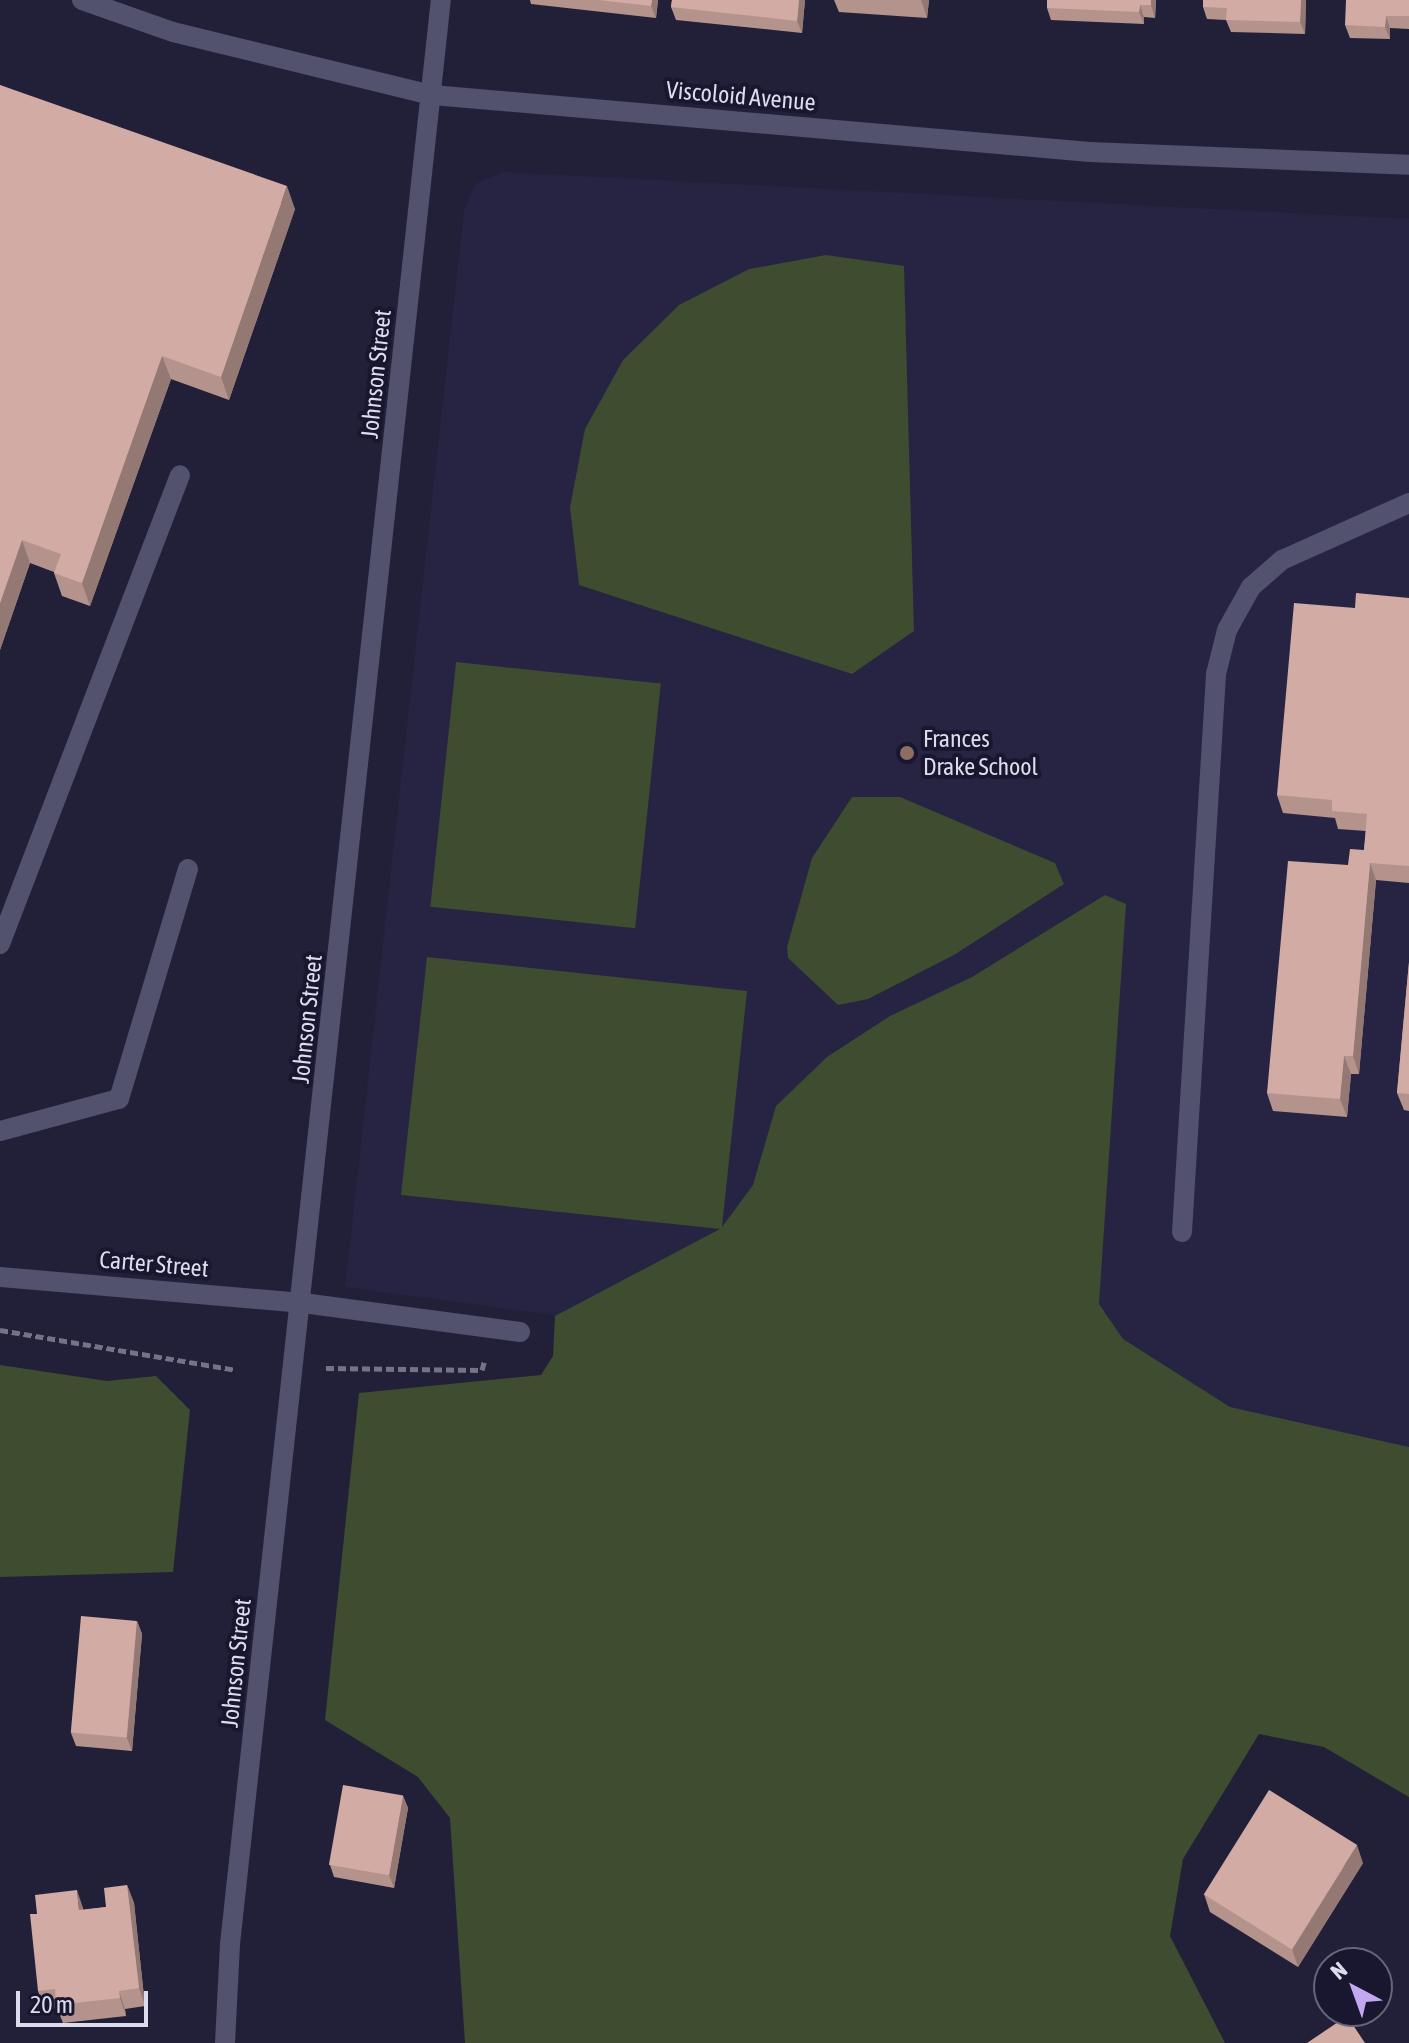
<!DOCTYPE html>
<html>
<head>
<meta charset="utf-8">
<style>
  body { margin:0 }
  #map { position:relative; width:1409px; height:2043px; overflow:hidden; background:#222039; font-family:"Asap Condensed",sans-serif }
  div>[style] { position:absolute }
  .built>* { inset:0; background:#262343 }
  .green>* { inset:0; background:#3e4c2f; transform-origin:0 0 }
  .path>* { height:5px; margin-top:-2.5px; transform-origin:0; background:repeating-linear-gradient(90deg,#747388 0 8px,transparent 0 12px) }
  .lane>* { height:20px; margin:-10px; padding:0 10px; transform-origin:10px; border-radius:10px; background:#52516e }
  .street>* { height:20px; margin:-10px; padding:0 10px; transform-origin:10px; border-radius:10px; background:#52516e }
  .secondary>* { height:20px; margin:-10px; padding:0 10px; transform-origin:10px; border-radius:10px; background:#52516e }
  .wall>* { inset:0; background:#b5938d }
  .shaded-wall>* { inset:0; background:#937873 }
  .building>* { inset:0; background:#d2aba4; transform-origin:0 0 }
  .dots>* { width:22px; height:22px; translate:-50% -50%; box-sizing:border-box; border:4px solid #19162f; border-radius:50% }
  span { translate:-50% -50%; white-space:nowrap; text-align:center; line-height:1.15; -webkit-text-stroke:8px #19162f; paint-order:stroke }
  .street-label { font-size:24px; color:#dcdced }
  .poi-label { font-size:24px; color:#dcdced }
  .left { translate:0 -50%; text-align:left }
  .north { position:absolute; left:1313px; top:1947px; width:80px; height:80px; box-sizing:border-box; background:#19162f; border:2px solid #67657b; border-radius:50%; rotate:319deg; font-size:22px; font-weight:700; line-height:32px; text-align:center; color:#dcdced }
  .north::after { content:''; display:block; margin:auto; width:28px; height:36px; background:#c4a7f1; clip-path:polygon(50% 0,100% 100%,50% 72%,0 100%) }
  .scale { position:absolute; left:16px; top:1991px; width:132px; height:36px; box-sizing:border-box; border:4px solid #dcdced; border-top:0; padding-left:10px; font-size:24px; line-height:28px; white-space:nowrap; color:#dcdced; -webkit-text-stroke:6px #19162f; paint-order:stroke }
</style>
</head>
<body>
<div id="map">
  <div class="built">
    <div style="clip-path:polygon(502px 172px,1409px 219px,1409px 1492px,1230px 1407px,345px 1287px,464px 211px,475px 184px)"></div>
  </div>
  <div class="green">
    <div style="clip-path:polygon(826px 255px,904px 266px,914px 631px,852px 674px,579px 585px,570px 507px,585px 429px,623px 360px,679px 305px,749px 269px)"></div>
    <div style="left:456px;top:662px;width:206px;height:246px;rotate:6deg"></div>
    <div style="clip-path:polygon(852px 797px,900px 797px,1055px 863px,1064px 884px,954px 955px,868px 999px,838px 1005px,788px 958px,787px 947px,812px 858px)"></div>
    <div style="clip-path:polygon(1105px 895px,1126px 904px,1099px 1304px,1123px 1339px,1230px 1407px,1409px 1447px,1409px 1797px,1324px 1747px,1259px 1734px,1183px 1859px,1170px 1936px,1225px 2043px,465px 2043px,450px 1818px,418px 1777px,325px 1720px,359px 1393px,541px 1375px,553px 1356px,555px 1316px,720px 1229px,401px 1195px,427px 957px,747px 991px,722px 1227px,753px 1185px,776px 1106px,827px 1057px,890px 1016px,972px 977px)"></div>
    <div style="clip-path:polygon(0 1365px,107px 1381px,156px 1376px,190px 1410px,173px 1572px,0 1577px)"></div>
  </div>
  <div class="path">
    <div style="left:0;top:1330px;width:239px;rotate:9.6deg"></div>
    <div style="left:326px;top:1368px;width:156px;rotate:0.7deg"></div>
    <div style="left:482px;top:1370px;width:11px;rotate:-75deg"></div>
  </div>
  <div class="lane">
    <div style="left:0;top:944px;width:502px;rotate:-69deg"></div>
    <div style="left:0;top:1131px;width:123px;rotate:-15.1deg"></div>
    <div style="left:119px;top:1099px;width:240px;rotate:-73.3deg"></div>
    <div style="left:1182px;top:1232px;width:559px;rotate:-86.51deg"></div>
    <div style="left:1216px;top:674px;width:45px;rotate:-76deg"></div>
    <div style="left:1227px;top:630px;width:49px;rotate:-60.8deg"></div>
    <div style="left:1251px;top:587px;width:41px;rotate:-41.1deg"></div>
    <div style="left:1282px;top:560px;width:139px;rotate:-24.2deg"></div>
    <div style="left:303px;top:1303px;width:219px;rotate:7.6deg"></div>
  </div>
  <div class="street">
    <div style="left:0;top:1277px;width:304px;rotate:4.9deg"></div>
    <div style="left:225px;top:2043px;width:99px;rotate:-87.1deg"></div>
    <div style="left:230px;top:1944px;width:1955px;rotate:-83.81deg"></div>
  </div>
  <div class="secondary">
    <div style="left:82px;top:0;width:96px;rotate:19.4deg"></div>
    <div style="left:173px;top:32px;width:267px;rotate:13.7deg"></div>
    <div style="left:432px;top:95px;width:660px;rotate:4.95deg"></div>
    <div style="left:1090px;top:152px;width:319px;rotate:2.3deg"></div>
  </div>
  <div class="wall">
    <div style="clip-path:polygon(530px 0,658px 0,656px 18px,531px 4px)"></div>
    <div style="clip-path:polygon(672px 0,805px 0,802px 33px,676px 20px,671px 7px)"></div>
    <div style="clip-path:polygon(834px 0,929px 0,927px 18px,839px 12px)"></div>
    <div style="clip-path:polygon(1156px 0,1155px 18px,1144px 17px,1144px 24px,1051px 20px,1047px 8px)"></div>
    <div style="clip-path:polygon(1203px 0,1306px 0,1305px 34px,1231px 32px,1226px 20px,1207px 19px,1203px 7px)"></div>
    <div style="clip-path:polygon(1409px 0,1409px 29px,1390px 28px,1390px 39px,1350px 38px,1345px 25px)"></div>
    <div style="clip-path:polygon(0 85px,295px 209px,229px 400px,171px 379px,90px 606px,62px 596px,54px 573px,54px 572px,30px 563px,0 650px)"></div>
    <div style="clip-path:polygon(1409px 598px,1409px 883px,1376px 880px,1359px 1074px,1351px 1074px,1347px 1117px,1273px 1111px,1267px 1093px,1348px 865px,1364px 850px,1366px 831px,1338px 829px,1335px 818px,1283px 813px,1277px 795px,1355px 608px)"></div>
    <div style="clip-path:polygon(1409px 962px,1409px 1111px,1404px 1110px,1397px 1093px)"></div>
    <div style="clip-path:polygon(137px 1621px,142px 1634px,132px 1751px,76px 1746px,71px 1733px)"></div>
    <div style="clip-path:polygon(403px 1796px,408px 1808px,394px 1888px,334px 1877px,330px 1865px)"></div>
    <div style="clip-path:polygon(1363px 1863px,1298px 1967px,1210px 1912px,1204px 1894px)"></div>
    <div style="clip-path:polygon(127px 1885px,134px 1903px,145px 2006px,125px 2009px,126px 2016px,63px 2023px,57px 2008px,44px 2009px,38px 1991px,84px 1910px,106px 1907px)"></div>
  </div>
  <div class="shaded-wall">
    <div style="clip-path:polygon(652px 0,658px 0,656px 18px,651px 6px)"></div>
    <div style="clip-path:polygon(799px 0,805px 0,802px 33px,797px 21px)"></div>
    <div style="clip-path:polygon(921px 0,929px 0,927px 18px)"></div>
    <div style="clip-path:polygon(1151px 0,1156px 0,1155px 18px,1151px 5px)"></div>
    <div style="clip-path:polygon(1301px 0,1306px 0,1305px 34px,1300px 22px)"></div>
    <div style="clip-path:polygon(1140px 5px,1144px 17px,1144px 24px,1139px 12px)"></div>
    <div style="clip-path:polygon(1386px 16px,1390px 28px,1390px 39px,1385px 27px)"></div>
    <div style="clip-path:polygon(287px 186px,295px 209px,229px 400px,221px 377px)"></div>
    <div style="clip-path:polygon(162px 356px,171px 379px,90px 606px,82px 583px)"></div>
    <div style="clip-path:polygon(22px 540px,30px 563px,0 650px,0 603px)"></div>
    <div style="clip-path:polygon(1370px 863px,1376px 880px,1359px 1074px,1353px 1056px)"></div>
    <div style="clip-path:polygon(1344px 1056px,1351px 1074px,1347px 1117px,1340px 1099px)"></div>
    <div style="clip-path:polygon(137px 1621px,142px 1634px,132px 1751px,127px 1738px)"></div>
    <div style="clip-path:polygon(403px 1796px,408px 1808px,394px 1888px,389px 1875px)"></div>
    <div style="clip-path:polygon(1357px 1845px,1363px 1863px,1298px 1967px,1292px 1949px)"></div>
    <div style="clip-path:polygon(127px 1885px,134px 1903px,145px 2006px,139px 1988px)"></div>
    <div style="clip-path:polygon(77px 1890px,83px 1908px,86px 1928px,79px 1910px)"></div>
    <div style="clip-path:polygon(119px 1991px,125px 2009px,126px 2016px,120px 1998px)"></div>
  </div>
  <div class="building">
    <div style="clip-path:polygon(599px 0,652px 0,651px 6px)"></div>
    <div style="clip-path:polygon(672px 0,799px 0,797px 21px,671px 7px)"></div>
    <div style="clip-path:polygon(1047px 0,1151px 0,1151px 5px,1140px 5px,1139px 12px,1047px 8px)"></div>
    <div style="clip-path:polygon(1203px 0,1301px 0,1300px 22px,1226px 20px,1227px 8px,1203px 7px)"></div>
    <div style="clip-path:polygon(1346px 0,1409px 0,1409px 16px,1386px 16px,1385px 27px,1345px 25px)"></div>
    <div style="clip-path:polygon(0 85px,287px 186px,221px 377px,162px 356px,82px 583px,54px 573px,61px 554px,22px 540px,0 603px)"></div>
    <div style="clip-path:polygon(1356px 593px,1409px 598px,1409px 866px,1370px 863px,1353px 1056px,1344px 1056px,1340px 1099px,1267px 1093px,1288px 861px,1348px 865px,1350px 849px,1364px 850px,1367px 814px,1332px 811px,1332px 800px,1277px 795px,1294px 603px,1355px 608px)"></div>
    <div style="clip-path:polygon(1409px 962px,1409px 1094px,1397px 1093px)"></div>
    <div style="left:81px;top:1616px;width:56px;height:117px;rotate:5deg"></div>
    <div style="left:343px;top:1785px;width:61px;height:81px;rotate:10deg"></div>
    <div style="left:1269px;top:1790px;width:104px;height:123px;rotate:32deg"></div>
    <div style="clip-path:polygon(127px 1885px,139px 1988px,119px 1991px,120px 1998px,56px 2005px,55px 1989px,38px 1991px,30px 1914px,37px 1914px,35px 1895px,77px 1890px,79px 1910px,106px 1907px,104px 1888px)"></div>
    <div style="clip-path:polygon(1347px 2016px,1365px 2043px,1307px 2043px)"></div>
  </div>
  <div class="dots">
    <div style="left:907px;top:753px;background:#8d6e63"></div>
  </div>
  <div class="street-label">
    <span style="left:741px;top:96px;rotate:5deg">Viscoloid Avenue</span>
    <span style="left:376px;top:374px;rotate:-84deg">Johnson Street</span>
    <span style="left:307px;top:1019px;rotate:-84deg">Johnson Street</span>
    <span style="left:154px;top:1264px;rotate:5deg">Carter Street</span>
    <span style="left:236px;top:1663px;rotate:-84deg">Johnson Street</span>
  </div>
  <div class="poi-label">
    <span class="left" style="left:923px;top:753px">Frances<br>Drake School</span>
  </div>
  <div class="north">N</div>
  <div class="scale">20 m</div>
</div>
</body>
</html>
